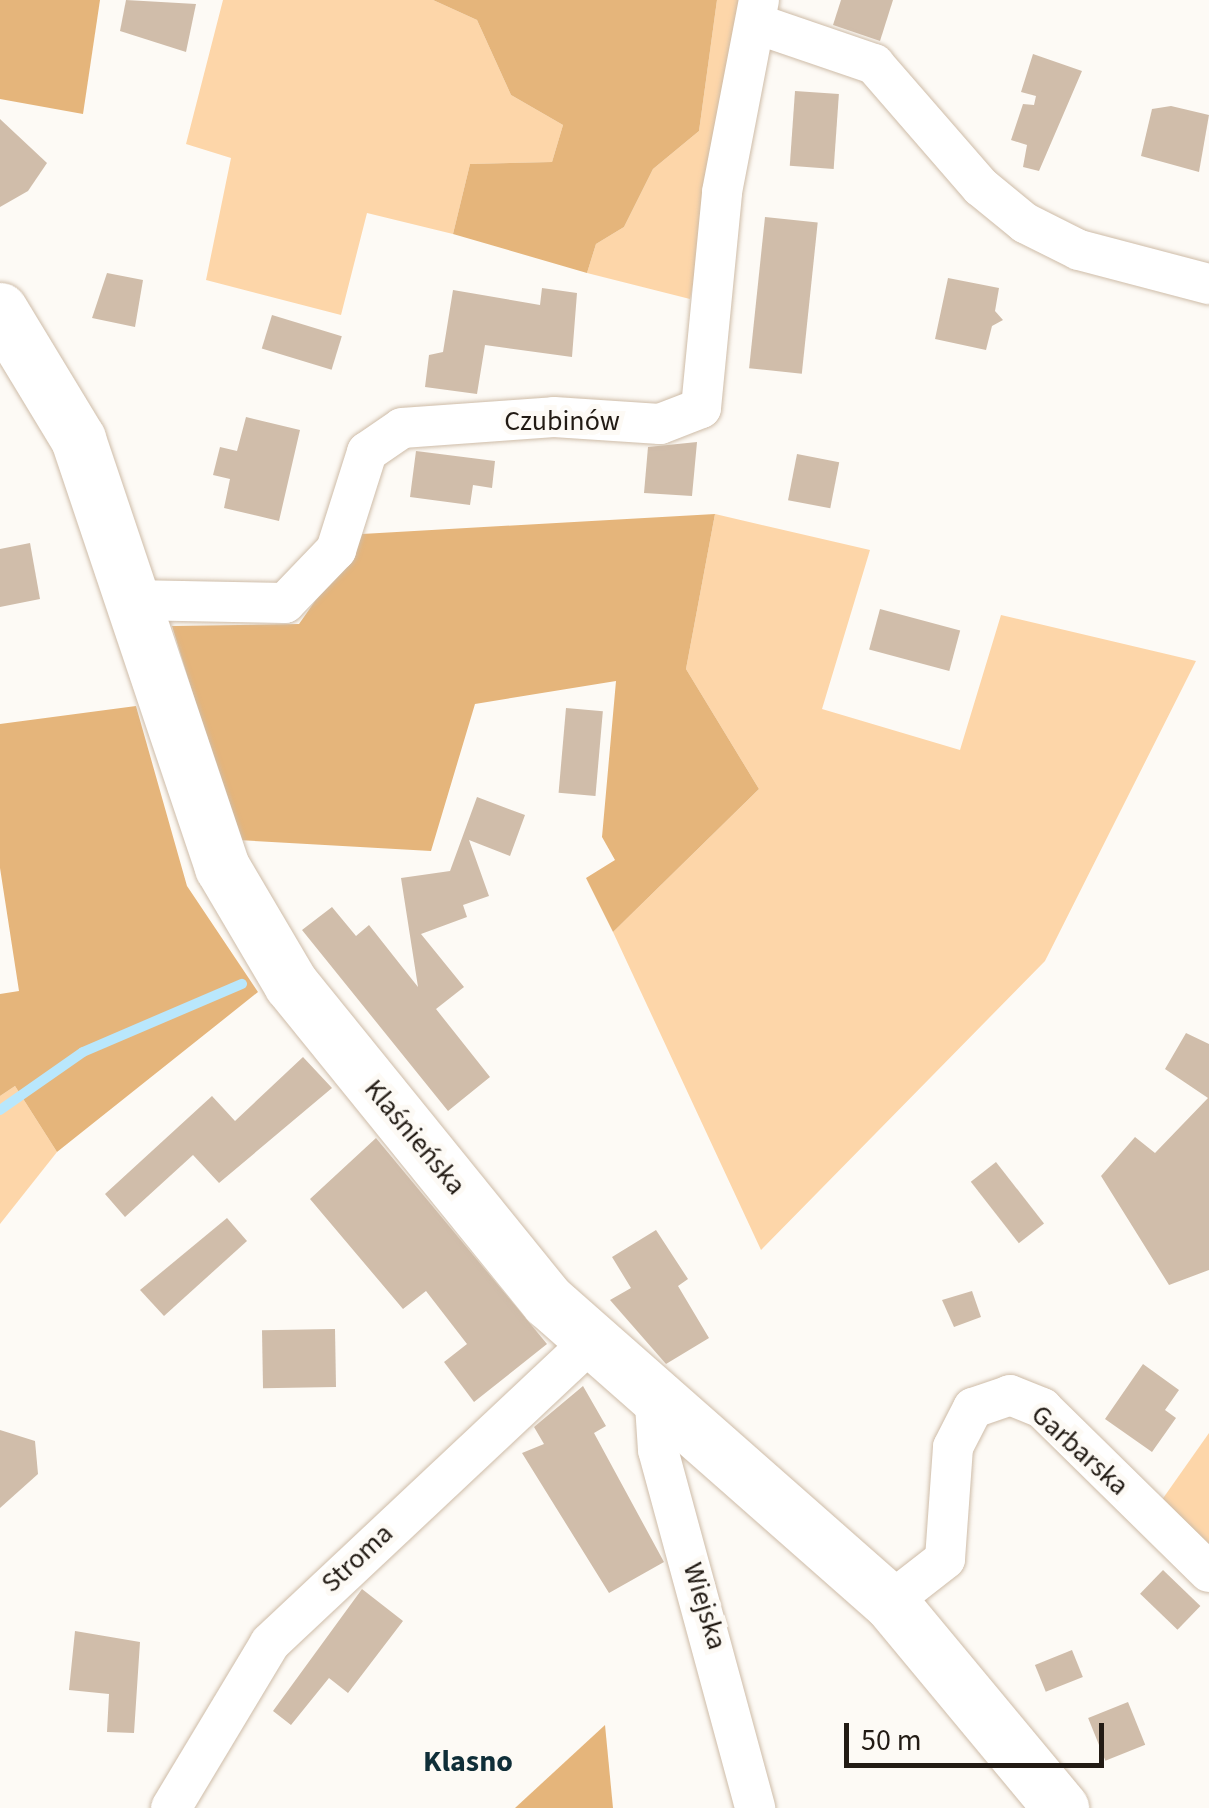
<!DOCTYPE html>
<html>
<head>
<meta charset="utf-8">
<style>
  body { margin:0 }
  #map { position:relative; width:1209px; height:1808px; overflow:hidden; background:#fdfaf5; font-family:"Source Sans 3",sans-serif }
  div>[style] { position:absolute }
  .green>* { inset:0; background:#fdd6a9 }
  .forest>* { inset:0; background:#e5b57b }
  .stream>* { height:10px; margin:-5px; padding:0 5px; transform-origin:5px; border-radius:5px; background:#b9e7fc }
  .building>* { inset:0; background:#d0bdaa; transform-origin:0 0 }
  .roads { filter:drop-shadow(0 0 2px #cebca8) drop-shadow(0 0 2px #cebca8) }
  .street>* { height:40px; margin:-20px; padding:0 20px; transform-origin:20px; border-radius:20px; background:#fff }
  .secondary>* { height:55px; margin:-27.5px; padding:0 27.5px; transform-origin:27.5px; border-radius:27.5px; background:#fff }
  span { translate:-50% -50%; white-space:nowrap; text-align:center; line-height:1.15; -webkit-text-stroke:10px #fdfaf5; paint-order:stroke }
  .street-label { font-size:28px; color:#221b14 }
  .neighbourhood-label { font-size:30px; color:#0f2e38; font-weight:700 }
  .scale { position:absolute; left:844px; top:1723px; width:260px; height:45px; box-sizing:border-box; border:5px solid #221b14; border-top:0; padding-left:12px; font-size:30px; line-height:35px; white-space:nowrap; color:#221b14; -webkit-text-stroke:8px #fdfaf5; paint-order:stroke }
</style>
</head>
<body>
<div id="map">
  <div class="green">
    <div style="clip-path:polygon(223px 0,433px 0,477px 20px,511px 95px,563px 125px,552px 162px,470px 164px,453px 234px,367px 213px,341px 315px,206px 280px,231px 158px,186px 144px)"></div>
    <div style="clip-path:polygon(717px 0,750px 0,690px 299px,587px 273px,596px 244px,624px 227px,653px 169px,699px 131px)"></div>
    <div style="clip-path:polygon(715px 514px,870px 550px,822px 709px,960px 750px,1001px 615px,1196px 661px,1045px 961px,761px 1250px,613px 932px,759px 789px,686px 669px)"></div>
    <div style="clip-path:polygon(15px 1086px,57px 1152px,0 1224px,0 1096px)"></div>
    <div style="clip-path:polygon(1209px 1433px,1209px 1556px,1159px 1504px)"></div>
  </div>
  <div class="forest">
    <div style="clip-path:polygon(0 0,100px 0,83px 114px,0 99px)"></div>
    <div style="clip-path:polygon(433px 0,717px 0,699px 131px,653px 169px,624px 227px,596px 244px,587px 273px,453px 234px,470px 164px,552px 162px,563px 125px,511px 95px,477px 20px)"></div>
    <div style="clip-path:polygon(715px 514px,686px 669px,759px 789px,613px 932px,586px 878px,615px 860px,602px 837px,616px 681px,475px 704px,431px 851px,238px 840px,172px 626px,299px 624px,362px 534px)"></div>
    <div style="clip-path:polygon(136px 706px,187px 886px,258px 992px,57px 1152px,15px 1086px,0 1096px,0 994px,19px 991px,0 868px,0 724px)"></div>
    <div style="clip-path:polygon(605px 1725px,613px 1808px,515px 1808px)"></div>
  </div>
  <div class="stream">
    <div style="left:0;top:1110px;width:101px;rotate:-34.9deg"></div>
    <div style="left:83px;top:1052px;width:173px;rotate:-23.2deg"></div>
  </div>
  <div class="building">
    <div style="clip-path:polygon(126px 0,196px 4px,186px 52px,120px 31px)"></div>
    <div style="clip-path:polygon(841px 0,893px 0,880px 41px,833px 25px)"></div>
    <div style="clip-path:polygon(1033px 54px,1082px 71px,1039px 171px,1023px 167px,1027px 145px,1011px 140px,1023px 104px,1034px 105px,1036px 96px,1021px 92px)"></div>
    <div style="left:795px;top:91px;width:44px;height:75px;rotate:4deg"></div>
    <div style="clip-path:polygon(1171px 106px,1209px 115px,1199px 172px,1141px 156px,1152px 109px)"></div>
    <div style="clip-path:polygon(0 119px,47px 163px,28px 191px,0 207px)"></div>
    <div style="left:765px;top:217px;width:53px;height:152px;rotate:6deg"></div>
    <div style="clip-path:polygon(107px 273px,143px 280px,135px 327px,92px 318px)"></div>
    <div style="clip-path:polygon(948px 278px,999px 288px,995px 311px,1003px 320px,992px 326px,986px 350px,935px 339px)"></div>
    <div style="clip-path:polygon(542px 288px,577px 293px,572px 357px,485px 345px,477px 394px,425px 387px,429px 355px,443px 352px,453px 290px,540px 305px)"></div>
    <div style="left:272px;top:315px;width:73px;height:35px;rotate:17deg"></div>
    <div style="clip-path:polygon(246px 417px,300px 430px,279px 521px,224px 508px,230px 479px,213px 475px,220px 447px,237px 451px)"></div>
    <div style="clip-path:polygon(697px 442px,692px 496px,644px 493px,648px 447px)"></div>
    <div style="clip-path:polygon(416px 451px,495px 461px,492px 488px,473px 485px,470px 505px,410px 497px)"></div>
    <div style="left:797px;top:454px;width:43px;height:47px;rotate:11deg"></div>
    <div style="clip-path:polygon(30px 543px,40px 599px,0 607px,0 549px)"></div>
    <div style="left:880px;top:609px;width:83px;height:42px;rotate:15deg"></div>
    <div style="left:566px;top:708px;width:37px;height:85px;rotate:5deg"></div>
    <div style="clip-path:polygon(477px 797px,525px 815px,510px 856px,469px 840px,489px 896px,463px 905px,467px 917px,421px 934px,464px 987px,436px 1009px,490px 1077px,448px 1111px,302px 930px,332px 907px,356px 936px,369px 925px,418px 987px,401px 878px,450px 871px)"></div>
    <div style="clip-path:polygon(1186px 1033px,1209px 1044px,1209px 1270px,1169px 1285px,1101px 1176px,1135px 1137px,1155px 1153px,1208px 1098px,1165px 1069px)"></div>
    <div style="clip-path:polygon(303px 1057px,332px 1088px,219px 1183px,193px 1155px,125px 1217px,105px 1194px,212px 1096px,235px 1121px)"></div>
    <div style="clip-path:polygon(376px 1138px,547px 1344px,474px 1402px,444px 1362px,467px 1344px,426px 1291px,403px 1309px,310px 1199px)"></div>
    <div style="left:996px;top:1162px;width:78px;height:32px;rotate:52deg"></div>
    <div style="clip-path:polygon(227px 1218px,247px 1241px,164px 1316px,140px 1290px)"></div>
    <div style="clip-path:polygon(656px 1230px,688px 1279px,678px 1286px,709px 1338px,666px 1364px,610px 1300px,631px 1288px,612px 1257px)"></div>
    <div style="clip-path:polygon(972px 1291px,981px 1317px,954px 1327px,942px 1300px)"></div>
    <div style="left:335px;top:1329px;width:58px;height:73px;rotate:89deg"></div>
    <div style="clip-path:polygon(1143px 1364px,1179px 1390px,1165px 1410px,1176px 1418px,1152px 1452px,1105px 1419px)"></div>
    <div style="clip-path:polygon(583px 1386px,606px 1426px,594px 1433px,664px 1562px,609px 1593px,522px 1453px,544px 1444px,534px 1427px)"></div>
    <div style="clip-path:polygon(0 1430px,35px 1441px,38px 1474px,0 1508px)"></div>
    <div style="left:1163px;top:1570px;width:52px;height:33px;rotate:44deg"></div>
    <div style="clip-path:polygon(362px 1589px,403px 1621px,348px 1693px,329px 1678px,291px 1725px,273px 1711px)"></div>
    <div style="clip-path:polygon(75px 1631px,140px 1642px,134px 1733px,107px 1732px,109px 1694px,69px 1690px)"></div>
    <div style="left:1072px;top:1650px;width:29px;height:40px;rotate:68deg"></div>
    <div style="left:1128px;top:1702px;width:46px;height:43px;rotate:68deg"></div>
  </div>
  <div class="roads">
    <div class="street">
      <div style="left:757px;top:24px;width:124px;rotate:18.9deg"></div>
      <div style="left:874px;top:64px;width:163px;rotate:49deg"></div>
      <div style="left:981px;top:187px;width:57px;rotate:39.3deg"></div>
      <div style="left:1025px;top:223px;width:60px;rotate:26.6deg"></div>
      <div style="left:1079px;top:250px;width:134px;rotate:14.7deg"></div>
      <div style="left:131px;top:600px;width:154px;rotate:1.1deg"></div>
      <div style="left:285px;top:603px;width:74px;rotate:-46.1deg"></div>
      <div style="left:336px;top:550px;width:103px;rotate:-72.4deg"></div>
      <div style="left:367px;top:452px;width:42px;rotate:-34.4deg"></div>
      <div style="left:402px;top:428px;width:152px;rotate:-4.1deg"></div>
      <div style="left:554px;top:417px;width:106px;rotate:3.8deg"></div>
      <div style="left:660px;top:424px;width:44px;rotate:-21.3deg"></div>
      <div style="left:701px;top:408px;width:217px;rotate:-84.4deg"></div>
      <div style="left:722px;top:192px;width:196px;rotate:-79.1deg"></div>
      <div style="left:655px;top:1405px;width:45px;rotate:86.2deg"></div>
      <div style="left:658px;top:1450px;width:371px;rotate:74.8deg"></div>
      <div style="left:890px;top:1602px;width:70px;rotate:-38deg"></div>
      <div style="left:945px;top:1559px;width:112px;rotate:-85.9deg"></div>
      <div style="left:953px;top:1447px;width:44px;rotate:-62.9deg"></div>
      <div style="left:973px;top:1408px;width:39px;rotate:-19deg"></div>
      <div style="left:1010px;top:1395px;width:35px;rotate:22deg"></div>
      <div style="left:1042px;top:1408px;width:234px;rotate:44.5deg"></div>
      <div style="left:171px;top:1808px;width:192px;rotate:-59deg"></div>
      <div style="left:270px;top:1643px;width:436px;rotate:-43.2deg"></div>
    </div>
    <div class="secondary">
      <div style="left:0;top:310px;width:151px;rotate:58.8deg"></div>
      <div style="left:78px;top:439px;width:452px;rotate:71.4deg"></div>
      <div style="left:222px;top:867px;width:136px;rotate:59.5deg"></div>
      <div style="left:291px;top:984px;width:408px;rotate:51deg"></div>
      <div style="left:548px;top:1301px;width:456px;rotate:41.4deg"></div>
      <div style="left:890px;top:1602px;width:268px;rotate:50.3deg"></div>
    </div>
  </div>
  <div class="street-label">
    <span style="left:562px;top:421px">Czubinów</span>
    <span style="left:415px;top:1137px;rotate:50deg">Klaśnieńska</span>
    <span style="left:1080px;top:1450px;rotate:42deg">Garbarska</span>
    <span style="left:357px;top:1558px;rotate:-43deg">Stroma</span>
    <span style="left:705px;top:1606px;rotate:73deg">Wiejska</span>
  </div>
  <div class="neighbourhood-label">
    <span style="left:468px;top:1762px">Klasno</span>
  </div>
  <div class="scale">50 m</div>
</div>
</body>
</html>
